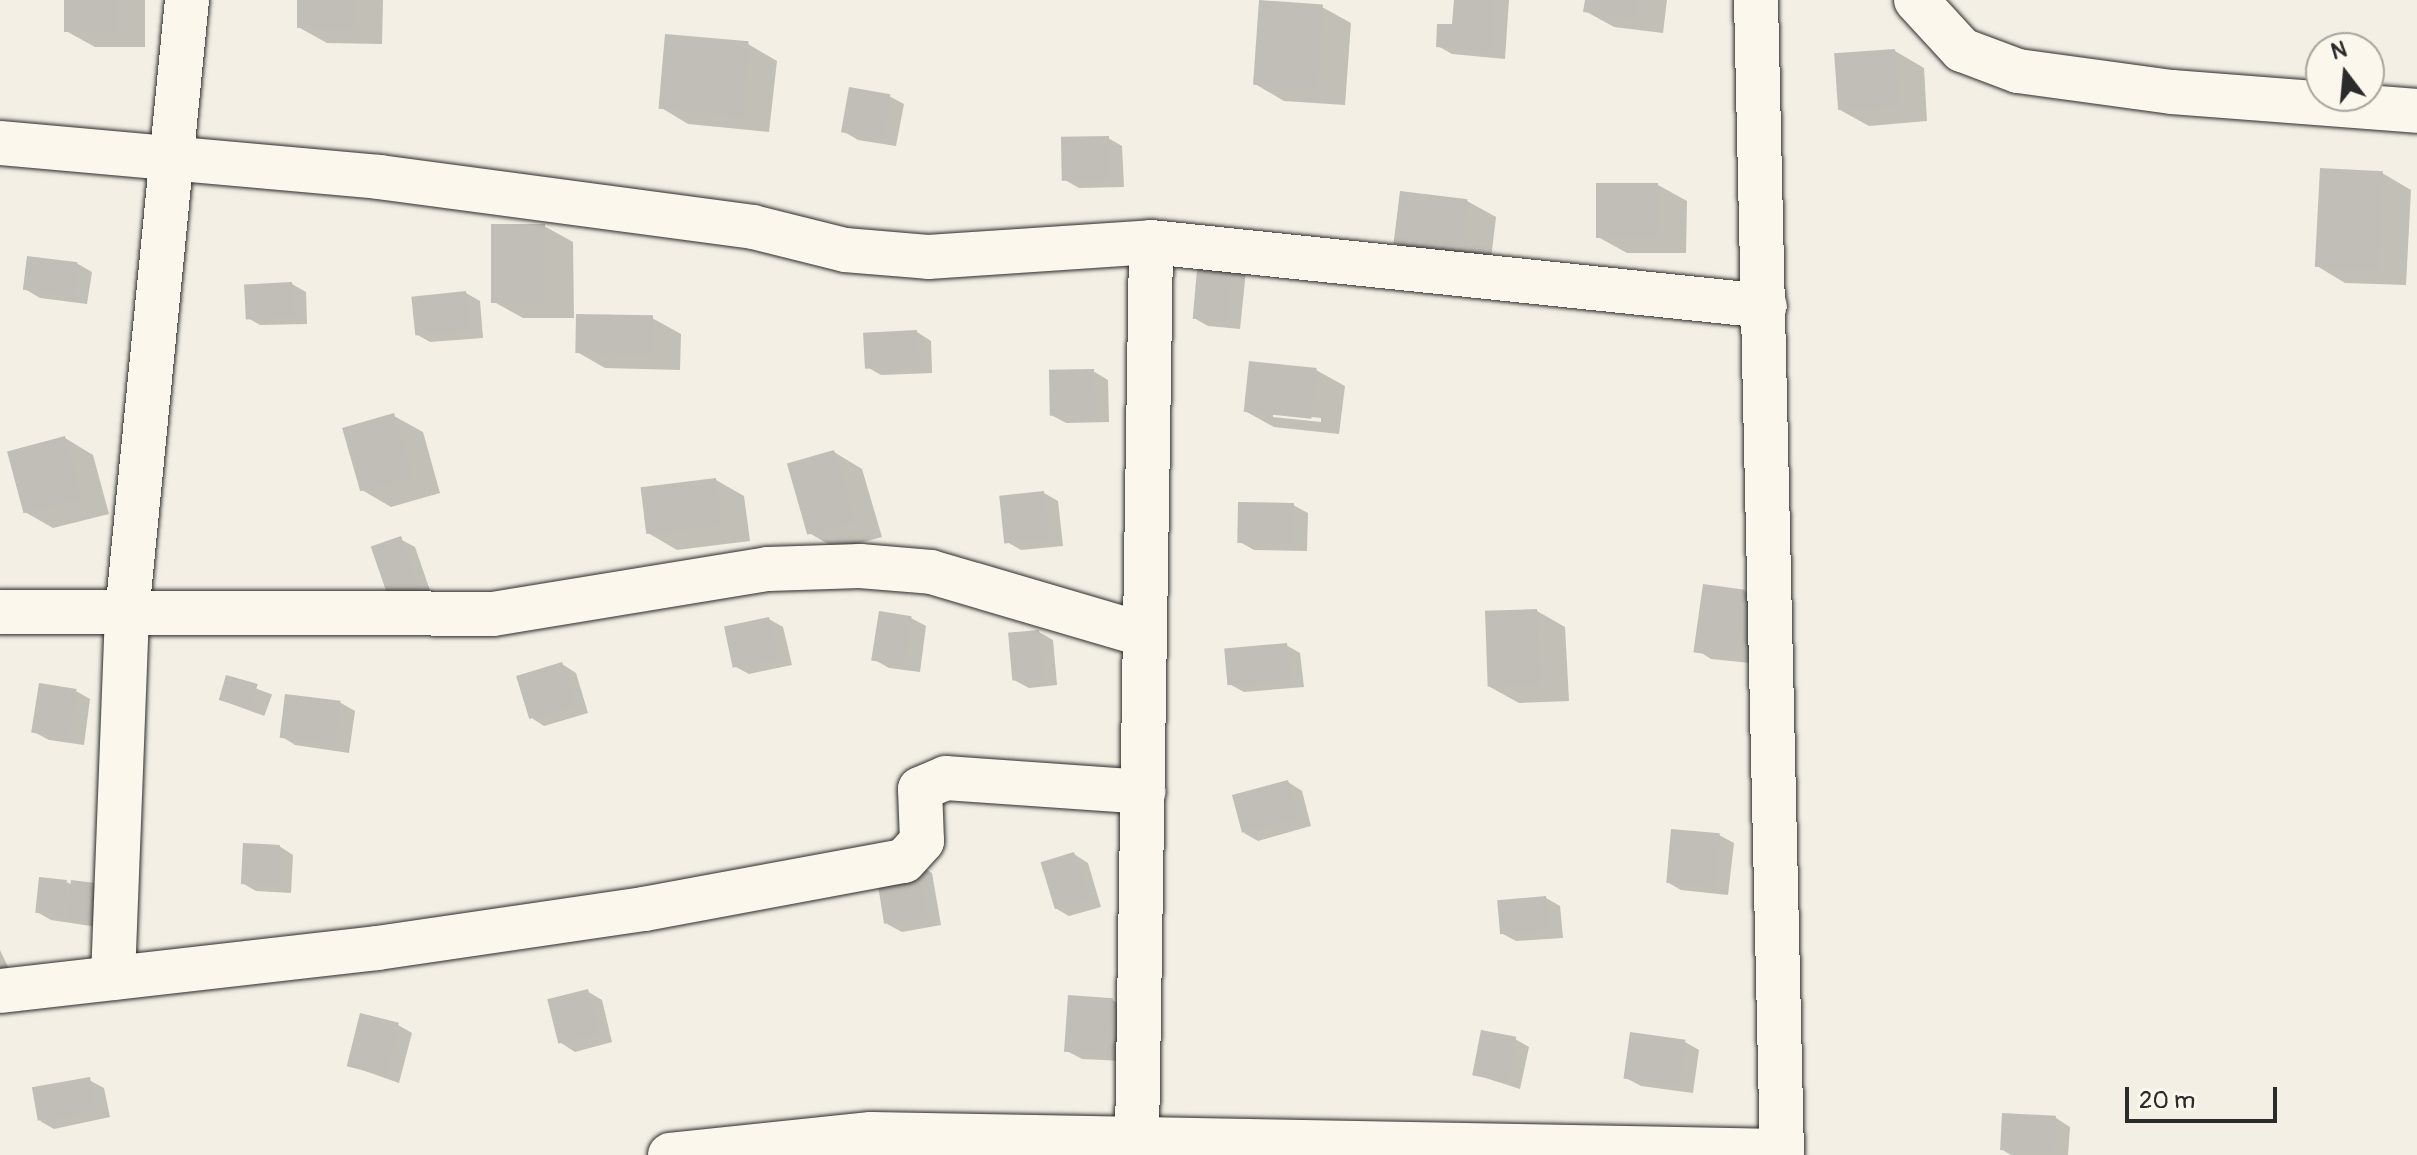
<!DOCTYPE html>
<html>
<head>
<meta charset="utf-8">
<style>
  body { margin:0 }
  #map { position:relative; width:2417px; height:1155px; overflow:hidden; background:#f3efe4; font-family:Pangolin,sans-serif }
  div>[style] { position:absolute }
  .shadow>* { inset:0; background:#0003; transform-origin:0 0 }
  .building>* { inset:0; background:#c0beb6; transform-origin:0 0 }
  .roads { filter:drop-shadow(0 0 2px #2b2b2b) drop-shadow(0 0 2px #2b2b2b) }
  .minor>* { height:44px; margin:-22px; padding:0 22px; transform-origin:22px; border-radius:22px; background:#fbf7ec }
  span { translate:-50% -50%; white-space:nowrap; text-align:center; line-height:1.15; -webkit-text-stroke:7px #fbf7ec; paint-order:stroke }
  .north { position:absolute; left:2305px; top:32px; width:80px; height:80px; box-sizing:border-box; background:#fbf7ec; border:2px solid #a8a59f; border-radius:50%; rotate:344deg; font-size:22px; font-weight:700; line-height:32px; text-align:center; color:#2b2b2b }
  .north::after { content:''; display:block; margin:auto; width:28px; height:36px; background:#2b2b2b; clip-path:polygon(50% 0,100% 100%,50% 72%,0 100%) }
  .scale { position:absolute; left:2125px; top:1087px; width:152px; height:36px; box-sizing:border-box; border:4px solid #2b2b2b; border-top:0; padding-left:10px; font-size:24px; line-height:28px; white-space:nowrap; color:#2b2b2b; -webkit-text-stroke:6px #fbf7ec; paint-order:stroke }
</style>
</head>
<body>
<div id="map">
  <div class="shadow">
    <div style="clip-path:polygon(66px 0,145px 0,145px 47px,95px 47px,66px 31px)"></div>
    <div style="clip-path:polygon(299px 0,383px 0,382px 44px,327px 43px,298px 27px)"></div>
    <div style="clip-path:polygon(1456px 0,1509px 0,1505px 59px,1452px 54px,1438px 46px,1454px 26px)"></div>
    <div style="clip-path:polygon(1587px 0,1667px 0,1663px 33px,1614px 27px,1585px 11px)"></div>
    <div style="clip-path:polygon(1322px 7px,1351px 23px,1345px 105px,1284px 101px,1255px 84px)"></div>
    <div style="clip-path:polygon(748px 44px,777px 61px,769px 132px,688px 124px,660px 107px)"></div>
    <div style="clip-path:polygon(1895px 51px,1924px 68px,1927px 121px,1869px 126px,1840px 110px)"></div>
    <div style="clip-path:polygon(889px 96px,904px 104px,896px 146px,858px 140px,843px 131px)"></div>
    <div style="clip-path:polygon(1108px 138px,1122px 146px,1124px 187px,1079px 188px,1065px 180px)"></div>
    <div style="clip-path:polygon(2382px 173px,2411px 190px,2406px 285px,2345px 283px,2317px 266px)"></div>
    <div style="clip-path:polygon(1658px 185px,1687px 201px,1686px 253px,1627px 253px,1598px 237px)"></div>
    <div style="clip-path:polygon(1467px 201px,1496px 217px,1490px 267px,1424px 259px,1396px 243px)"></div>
    <div style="clip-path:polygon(544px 226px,573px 242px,574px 318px,523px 318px,494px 302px)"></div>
    <div style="clip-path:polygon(29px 258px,78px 264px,92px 272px,87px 304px,40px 298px,25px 289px)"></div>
    <div style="clip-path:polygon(1200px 260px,1246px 271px,1240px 329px,1208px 326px,1194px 318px)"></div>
    <div style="clip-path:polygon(292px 284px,306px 292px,307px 324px,260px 325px,246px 317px)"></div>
    <div style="clip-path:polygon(466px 293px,480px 301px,483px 338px,430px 342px,416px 334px)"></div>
    <div style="clip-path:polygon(652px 318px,681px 334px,680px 370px,605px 368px,577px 352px)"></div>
    <div style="clip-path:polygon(917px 332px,931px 341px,932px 373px,881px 375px,867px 367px)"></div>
    <div style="clip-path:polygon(evenodd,1316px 370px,1345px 386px,1339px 434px,1274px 427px,1245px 411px,1316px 370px,1273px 413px,1321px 418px,1321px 422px,1273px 417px,1273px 413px)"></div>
    <div style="clip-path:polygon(1093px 371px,1108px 380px,1109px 422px,1066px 423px,1051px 415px)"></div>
    <div style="clip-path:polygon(394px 416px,423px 432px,440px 493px,391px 507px,362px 490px)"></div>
    <div style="clip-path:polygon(65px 438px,93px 455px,109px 514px,53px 528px,25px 512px)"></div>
    <div style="clip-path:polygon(834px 452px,862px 469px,882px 537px,837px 549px,809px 533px)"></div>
    <div style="clip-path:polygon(716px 480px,744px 496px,750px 541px,677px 550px,648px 533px)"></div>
    <div style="clip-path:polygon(1044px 493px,1058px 501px,1063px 546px,1021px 550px,1007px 542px)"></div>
    <div style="clip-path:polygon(1293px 505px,1308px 513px,1307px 551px,1254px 550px,1240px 542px)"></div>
    <div style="clip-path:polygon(400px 539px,415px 547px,433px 599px,406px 608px)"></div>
    <div style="clip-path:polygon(1745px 591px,1759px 600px,1750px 663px,1711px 659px,1697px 650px)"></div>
    <div style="clip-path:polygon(1537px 611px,1565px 627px,1569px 701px,1519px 703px,1490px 687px)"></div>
    <div style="clip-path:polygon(911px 618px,926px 626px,920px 672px,889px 668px,875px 660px)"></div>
    <div style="clip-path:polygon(769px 619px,783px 627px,792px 665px,749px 674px,734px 666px)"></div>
    <div style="clip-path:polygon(1039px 632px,1053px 640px,1057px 685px,1029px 688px,1014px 680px)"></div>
    <div style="clip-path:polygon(1286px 645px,1300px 653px,1304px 687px,1244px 692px,1229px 684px)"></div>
    <div style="clip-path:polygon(562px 664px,576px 673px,588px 713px,544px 726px,530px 717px)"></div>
    <div style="left:227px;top:678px;width:48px;height:23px;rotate:20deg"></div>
    <div style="clip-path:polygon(76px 691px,90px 699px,84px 745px,49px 740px,34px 732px)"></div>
    <div style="clip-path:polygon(286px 696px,341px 703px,355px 711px,349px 753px,295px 745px,281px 736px)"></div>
    <div style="clip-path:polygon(1288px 782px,1302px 791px,1311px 826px,1258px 841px,1244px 833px)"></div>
    <div style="clip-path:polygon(1719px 835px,1734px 843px,1728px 895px,1681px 890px,1667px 882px)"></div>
    <div style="clip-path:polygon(279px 846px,293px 855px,291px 893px,256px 891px,242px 883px)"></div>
    <div style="clip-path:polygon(1074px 854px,1088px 863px,1101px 907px,1069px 916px,1055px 908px)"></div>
    <div style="clip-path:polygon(918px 865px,932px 873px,941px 925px,902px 932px,887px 924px)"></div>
    <div style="clip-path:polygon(67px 882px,72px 885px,111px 929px,51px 920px,37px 912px)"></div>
    <div style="clip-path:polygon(1546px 898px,1560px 906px,1563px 938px,1516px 941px,1501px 933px)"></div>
    <div style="clip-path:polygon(0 950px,12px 975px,0 979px)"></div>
    <div style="clip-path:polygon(587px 991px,602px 1000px,612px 1042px,575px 1052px,561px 1043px)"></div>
    <div style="clip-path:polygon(1112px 1000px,1127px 1008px,1124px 1061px,1082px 1059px,1067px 1051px)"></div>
    <div style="clip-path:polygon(398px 1025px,412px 1033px,399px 1083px,348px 1065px)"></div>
    <div style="clip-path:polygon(1515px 1039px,1529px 1047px,1520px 1089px,1473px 1074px)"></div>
    <div style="clip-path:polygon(1685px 1042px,1699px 1050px,1693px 1093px,1641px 1086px,1626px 1078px)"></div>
    <div style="clip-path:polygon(89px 1080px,104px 1088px,110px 1117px,54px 1129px,40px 1121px)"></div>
    <div style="clip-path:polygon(2056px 1118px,2070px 1127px,2068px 1155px,2011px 1155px,2001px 1149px)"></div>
  </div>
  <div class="building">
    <div style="left:64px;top:0;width:53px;height:32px"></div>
    <div style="left:297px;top:0;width:57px;height:28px"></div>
    <div style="left:1259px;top:0;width:64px;height:85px;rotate:4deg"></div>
    <div style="clip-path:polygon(1454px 0,1494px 0,1491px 52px,1436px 47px,1437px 24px,1452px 24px)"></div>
    <div style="clip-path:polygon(1585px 0,1637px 0,1635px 18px,1583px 12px)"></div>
    <div style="left:665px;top:34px;width:84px;height:75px;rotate:5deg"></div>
    <div style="left:1895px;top:49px;width:57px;height:61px;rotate:86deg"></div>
    <div style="left:849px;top:87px;width:42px;height:46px;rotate:10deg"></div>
    <div style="left:1109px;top:136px;width:44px;height:48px;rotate:89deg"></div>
    <div style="left:2320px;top:168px;width:63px;height:99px;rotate:3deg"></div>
    <div style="left:1596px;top:183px;width:62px;height:55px"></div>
    <div style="left:1400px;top:191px;width:68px;height:53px;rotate:7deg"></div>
    <div style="left:491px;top:224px;width:54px;height:79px"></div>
    <div style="left:27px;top:256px;width:51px;height:34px;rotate:7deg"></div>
    <div style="left:1198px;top:258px;width:34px;height:61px;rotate:5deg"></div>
    <div style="left:292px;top:282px;width:35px;height:48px;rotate:87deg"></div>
    <div style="left:466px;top:291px;width:39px;height:55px;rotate:84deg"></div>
    <div style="left:576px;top:314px;width:77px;height:39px;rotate:1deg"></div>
    <div style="left:917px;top:330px;width:36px;height:54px;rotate:87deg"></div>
    <div style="left:1249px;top:361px;width:68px;height:51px;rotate:6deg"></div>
    <div style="left:1094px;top:369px;width:46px;height:45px;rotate:89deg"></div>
    <div style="left:394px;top:413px;width:66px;height:54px;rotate:74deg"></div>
    <div style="left:65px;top:436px;width:64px;height:60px;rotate:75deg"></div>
    <div style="left:834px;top:450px;width:74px;height:49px;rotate:74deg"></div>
    <div style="left:716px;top:478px;width:47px;height:76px;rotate:83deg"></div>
    <div style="left:1044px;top:491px;width:48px;height:45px;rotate:84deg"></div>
    <div style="left:1238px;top:502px;width:56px;height:41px;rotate:1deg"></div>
    <div style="left:401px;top:536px;width:58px;height:32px;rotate:71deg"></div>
    <div style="left:1703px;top:584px;width:42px;height:69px;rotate:8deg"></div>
    <div style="left:1537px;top:609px;width:76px;height:52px;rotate:88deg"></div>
    <div style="left:879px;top:611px;width:33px;height:50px;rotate:9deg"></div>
    <div style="left:769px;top:617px;width:42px;height:46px;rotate:78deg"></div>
    <div style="left:1039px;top:630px;width:48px;height:31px;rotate:85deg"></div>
    <div style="left:1287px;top:643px;width:37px;height:63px;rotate:85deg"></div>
    <div style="left:562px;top:662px;width:45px;height:48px;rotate:73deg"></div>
    <div style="left:226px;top:675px;width:33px;height:26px;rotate:16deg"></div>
    <div style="left:39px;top:683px;width:38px;height:50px;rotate:9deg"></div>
    <div style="left:285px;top:694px;width:56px;height:44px;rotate:7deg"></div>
    <div style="left:1288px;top:780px;width:39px;height:58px;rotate:75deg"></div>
    <div style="left:1671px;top:829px;width:49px;height:54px;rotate:5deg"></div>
    <div style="left:243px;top:843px;width:37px;height:41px;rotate:3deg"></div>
    <div style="left:1074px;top:852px;width:49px;height:35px;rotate:73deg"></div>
    <div style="left:918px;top:863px;width:55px;height:43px;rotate:81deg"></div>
    <div style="left:39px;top:877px;width:28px;height:36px;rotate:6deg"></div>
    <div style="left:71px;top:880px;width:31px;height:38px;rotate:7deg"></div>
    <div style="left:1546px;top:896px;width:34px;height:49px;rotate:85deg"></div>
    <div style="left:588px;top:989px;width:46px;height:42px;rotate:76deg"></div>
    <div style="left:1068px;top:995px;width:45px;height:57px;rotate:4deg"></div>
    <div style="left:360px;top:1013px;width:40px;height:55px;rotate:14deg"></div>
    <div style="left:1481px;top:1030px;width:36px;height:46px;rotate:11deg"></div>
    <div style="left:1630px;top:1032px;width:56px;height:47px;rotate:8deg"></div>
    <div style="left:90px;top:1077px;width:34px;height:59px;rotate:80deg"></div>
    <div style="left:2002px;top:1113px;width:54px;height:37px;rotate:3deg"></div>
  </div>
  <div class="roads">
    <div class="minor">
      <div style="left:1756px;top:0;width:1155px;rotate:88.71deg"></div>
      <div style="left:1916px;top:0;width:68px;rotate:47.4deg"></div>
      <div style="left:1962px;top:50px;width:60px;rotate:20.6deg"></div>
      <div style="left:2018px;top:71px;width:155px;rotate:7.8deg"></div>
      <div style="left:2172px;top:92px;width:246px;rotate:4.4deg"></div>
      <div style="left:0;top:143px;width:381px;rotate:5.1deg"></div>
      <div style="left:379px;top:177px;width:377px;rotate:7.6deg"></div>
      <div style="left:753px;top:227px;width:95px;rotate:14deg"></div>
      <div style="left:845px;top:250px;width:83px;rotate:4.8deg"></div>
      <div style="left:928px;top:257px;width:224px;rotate:-3.8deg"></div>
      <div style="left:1151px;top:242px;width:617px;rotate:5.95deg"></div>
      <div style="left:0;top:612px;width:493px;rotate:0.2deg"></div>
      <div style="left:493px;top:614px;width:279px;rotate:-9.3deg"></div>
      <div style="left:768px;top:569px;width:92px;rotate:-1.9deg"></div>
      <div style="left:860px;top:566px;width:71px;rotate:4.8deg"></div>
      <div style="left:931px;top:572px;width:223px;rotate:16.4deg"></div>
      <div style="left:113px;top:978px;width:364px;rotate:-87.8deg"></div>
      <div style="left:127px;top:614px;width:617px;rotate:-84.42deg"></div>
      <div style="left:0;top:991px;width:379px;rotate:-6.5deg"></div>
      <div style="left:377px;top:948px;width:270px;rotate:-8.3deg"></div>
      <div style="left:644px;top:909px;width:264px;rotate:-10.5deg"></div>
      <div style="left:904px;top:861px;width:27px;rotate:-48deg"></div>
      <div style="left:922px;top:841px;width:52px;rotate:-92.2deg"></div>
      <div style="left:920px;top:789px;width:28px;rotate:-23deg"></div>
      <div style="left:946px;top:778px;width:198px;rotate:4deg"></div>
      <div style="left:1137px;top:1138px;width:896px;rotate:-89.1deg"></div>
      <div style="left:670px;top:1155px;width:202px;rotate:-6deg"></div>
      <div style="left:871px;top:1134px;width:910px;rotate:1.07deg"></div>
    </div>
  </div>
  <div class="north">N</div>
  <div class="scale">20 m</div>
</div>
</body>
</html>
